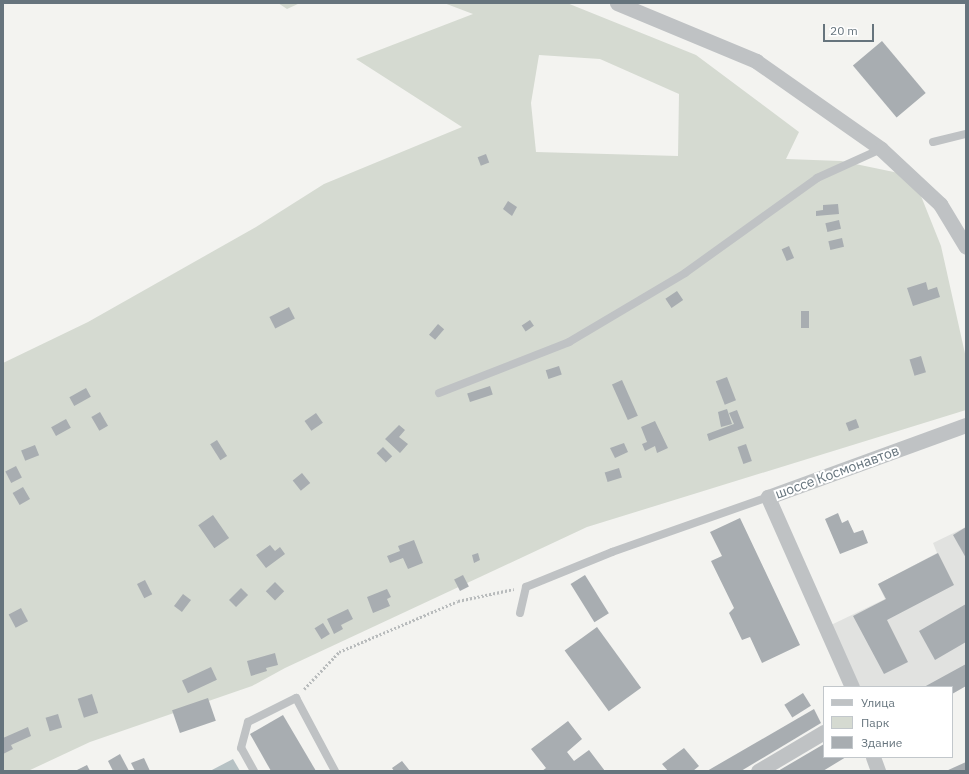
<!DOCTYPE html>
<html>
<head>
<meta charset="utf-8">
<style>
  body { margin:0 }
  #map { position:relative; width:969px; height:774px; overflow:hidden; background:#f3f3f0; font-family:"IBM Plex Sans",sans-serif }
  div>[style] { position:absolute }
  .built>* { inset:0; background:#e1e2e0 }
  .green>* { inset:0; background:#d5dad1 }
  .water>* { inset:0; background:#b6c1c4 }
  .building>* { inset:0; background:#a8adb1; transform-origin:0 0 }
  .path>* { height:2.5px; margin-top:-1.25px; transform-origin:0; background:repeating-linear-gradient(90deg,#b8bbbc 0 2px,transparent 0 4px) }
  .lane>* { height:8px; margin:-4px; padding:0 4px; transform-origin:4px; border-radius:4px; background:#bfc2c4 }
  .street>* { height:15px; margin:-7.5px; padding:0 7.5px; transform-origin:7.5px; border-radius:7.5px; background:#bfc2c4 }
  span { translate:-50% -50%; white-space:nowrap; text-align:center; line-height:1.15; -webkit-text-stroke:4px #fff; paint-order:stroke }
  .street-label { font-size:14px; color:#66747d }
  .frame { position:absolute; inset:0; border:4px solid #66747d; pointer-events:none }
  .legend { position:absolute; left:823px; top:686px; width:130px; height:72px; box-sizing:border-box; background:#fff; border:1px solid #c2c7cb; margin:0; padding:5px 7px; list-style:none; font-size:12px; color:#66747d }
  .legend li { display:flex; align-items:center; gap:8px; height:20px }
  .legend b { width:20px; border:1px solid #c2c7cb }
  .scale { position:absolute; left:823px; top:24px; width:51px; height:18px; box-sizing:border-box; border:2px solid #66747d; border-top:0; padding-left:5px; font-size:12px; line-height:14px; white-space:nowrap; color:#66747d; -webkit-text-stroke:3px #fff; paint-order:stroke }
</style>
</head>
<body>
<div id="map">
  <div class="built">
    <div style="clip-path:polygon(966px 527px,966px 686px,952px 694px,952px 687px,860px 687px,831px 625px,885px 599px,878px 584px,937px 553px,933px 543px)"></div>
  </div>
  <div class="green">
    <div style="clip-path:polygon(278px 3px,300px 3px,287px 9px)"></div>
    <div style="clip-path:polygon(evenodd,444px 3px,567px 3px,696px 55px,799px 132px,786px 159px,841px 161px,913px 176px,941px 246px,966px 358px,966px 410px,587px 527px,285px 668px,252px 686px,90px 742px,28px 771px,3px 771px,3px 363px,88px 322px,256px 227px,324px 184px,462px 127px,356px 59px,473px 14px,444px 3px,539px 55px,600px 59px,679px 94px,678px 156px,536px 152px,531px 103px,539px 55px)"></div>
  </div>
  <div class="water">
    <div style="clip-path:polygon(233px 759px,240px 771px,210px 771px)"></div>
  </div>
  <div class="building">
    <div style="left:882px;top:41px;width:68px;height:38px;rotate:50deg"></div>
    <div style="left:486px;top:154px;width:9px;height:9px;rotate:69deg"></div>
    <div style="clip-path:polygon(508px 201px,517px 207px,512px 216px,503px 209px)"></div>
    <div style="clip-path:polygon(838px 204px,839px 214px,816px 216px,816px 211px,823px 210px,823px 205px)"></div>
    <div style="left:839px;top:220px;width:9px;height:14px;rotate:77deg"></div>
    <div style="left:842px;top:238px;width:9px;height:14px;rotate:77deg"></div>
    <div style="left:789px;top:246px;width:13px;height:8px;rotate:67deg"></div>
    <div style="clip-path:polygon(926px 282px,928px 290px,937px 287px,940px 297px,913px 306px,907px 288px)"></div>
    <div style="left:677px;top:291px;width:11px;height:14px;rotate:56deg"></div>
    <div style="left:289px;top:307px;width:13px;height:22px;rotate:63deg"></div>
    <div style="left:801px;top:311px;width:8px;height:17px"></div>
    <div style="left:530px;top:320px;width:7px;height:10px;rotate:56deg"></div>
    <div style="left:438px;top:324px;width:8px;height:14px;rotate:40deg"></div>
    <div style="left:921px;top:356px;width:17px;height:12px;rotate:73deg"></div>
    <div style="left:559px;top:366px;width:9px;height:14px;rotate:72deg"></div>
    <div style="left:727px;top:377px;width:25px;height:12px;rotate:69deg"></div>
    <div style="left:622px;top:380px;width:39px;height:11px;rotate:66deg"></div>
    <div style="left:490px;top:386px;width:9px;height:24px;rotate:72deg"></div>
    <div style="left:86px;top:388px;width:10px;height:19px;rotate:61deg"></div>
    <div style="clip-path:polygon(727px 409px,732px 424px,721px 427px,718px 412px)"></div>
    <div style="clip-path:polygon(737px 410px,744px 428px,709px 441px,707px 434px,734px 424px,729px 413px)"></div>
    <div style="left:100px;top:412px;width:16px;height:10px;rotate:60deg"></div>
    <div style="left:316px;top:413px;width:12px;height:14px;rotate:55deg"></div>
    <div style="left:66px;top:419px;width:10px;height:17px;rotate:61deg"></div>
    <div style="left:856px;top:419px;width:9px;height:11px;rotate:69deg"></div>
    <div style="clip-path:polygon(655px 421px,668px 448px,657px 453px,655px 446px,645px 451px,642px 444px,647px 442px,641px 427px)"></div>
    <div style="clip-path:polygon(399px 425px,405px 430px,399px 437px,408px 444px,400px 453px,385px 439px)"></div>
    <div style="left:217px;top:440px;width:19px;height:8px;rotate:58deg"></div>
    <div style="clip-path:polygon(624px 443px,628px 452px,615px 458px,610px 448px)"></div>
    <div style="left:746px;top:444px;width:18px;height:9px;rotate:71deg"></div>
    <div style="left:35px;top:445px;width:11px;height:15px;rotate:68deg"></div>
    <div style="left:383px;top:447px;width:13px;height:9px;rotate:45deg"></div>
    <div style="left:16px;top:466px;width:13px;height:12px;rotate:63deg"></div>
    <div style="left:619px;top:468px;width:10px;height:15px;rotate:73deg"></div>
    <div style="left:302px;top:473px;width:13px;height:12px;rotate:51deg"></div>
    <div style="left:23px;top:487px;width:14px;height:12px;rotate:60deg"></div>
    <div style="clip-path:polygon(838px 513px,842px 523px,848px 520px,854px 533px,863px 530px,868px 543px,840px 554px,825px 519px)"></div>
    <div style="left:213px;top:515px;width:28px;height:18px;rotate:55deg"></div>
    <div style="clip-path:polygon(740px 518px,800px 645px,762px 663px,750px 637px,742px 640px,729px 613px,734px 608px,711px 561px,722px 556px,710px 532px)"></div>
    <div style="clip-path:polygon(966px 527px,966px 558px,953px 535px)"></div>
    <div style="clip-path:polygon(414px 540px,423px 563px,408px 569px,403px 558px,390px 563px,387px 556px,400px 551px,398px 546px)"></div>
    <div style="clip-path:polygon(270px 545px,275px 551px,280px 547px,285px 554px,266px 568px,256px 555px)"></div>
    <div style="clip-path:polygon(478px 553px,480px 560px,474px 563px,472px 555px)"></div>
    <div style="clip-path:polygon(938px 553px,954px 585px,887px 620px,908px 662px,884px 674px,853px 616px,886px 599px,878px 584px)"></div>
    <div style="left:463px;top:575px;width:13px;height:10px;rotate:63deg"></div>
    <div style="left:585px;top:575px;width:45px;height:17px;rotate:58deg"></div>
    <div style="left:145px;top:580px;width:16px;height:9px;rotate:63deg"></div>
    <div style="left:275px;top:582px;width:13px;height:13px;rotate:45deg"></div>
    <div style="left:241px;top:588px;width:10px;height:17px;rotate:45deg"></div>
    <div style="clip-path:polygon(387px 589px,391px 597px,387px 599px,390px 606px,373px 613px,367px 597px)"></div>
    <div style="left:183px;top:594px;width:10px;height:15px;rotate:37deg"></div>
    <div style="clip-path:polygon(966px 604px,966px 642px,935px 660px,919px 631px)"></div>
    <div style="left:21px;top:608px;width:15px;height:14px;rotate:62deg"></div>
    <div style="clip-path:polygon(348px 609px,353px 619px,341px 625px,343px 629px,334px 634px,327px 619px)"></div>
    <div style="left:323px;top:623px;width:13px;height:10px;rotate:58deg"></div>
    <div style="left:597px;top:627px;width:75px;height:40px;rotate:54deg"></div>
    <div style="clip-path:polygon(275px 653px,278px 665px,266px 668px,267px 671px,251px 676px,247px 661px)"></div>
    <div style="clip-path:polygon(966px 664px,966px 686px,952px 694px,952px 687px,924px 687px)"></div>
    <div style="left:211px;top:667px;width:14px;height:32px;rotate:65deg"></div>
    <div style="left:803px;top:693px;width:15px;height:22px;rotate:58deg"></div>
    <div style="left:92px;top:694px;width:20px;height:15px;rotate:72deg"></div>
    <div style="left:208px;top:698px;width:24px;height:38px;rotate:71deg"></div>
    <div style="clip-path:polygon(814px 709px,821px 723px,741px 771px,707px 771px)"></div>
    <div style="left:58px;top:714px;width:14px;height:13px;rotate:73deg"></div>
    <div style="clip-path:polygon(283px 715px,316px 771px,271px 771px,250px 734px)"></div>
    <div style="clip-path:polygon(568px 721px,582px 739px,567px 752px,574px 761px,589px 750px,605px 771px,542px 771px,546px 768px,531px 749px)"></div>
    <div style="clip-path:polygon(28px 727px,31px 736px,11px 745px,13px 749px,3px 754px,3px 738px)"></div>
    <div style="clip-path:polygon(824px 744px,824px 757px,846px 757px,823px 771px,778px 771px)"></div>
    <div style="clip-path:polygon(684px 748px,699px 766px,693px 771px,668px 771px,662px 764px)"></div>
    <div style="clip-path:polygon(120px 754px,129px 771px,113px 771px,108px 761px)"></div>
    <div style="clip-path:polygon(144px 758px,150px 771px,135px 771px,131px 763px)"></div>
    <div style="clip-path:polygon(402px 761px,410px 771px,394px 771px,392px 768px)"></div>
    <div style="clip-path:polygon(966px 762px,966px 771px,946px 771px)"></div>
    <div style="clip-path:polygon(87px 765px,90px 771px,75px 771px)"></div>
  </div>
  <div class="path">
    <div style="left:304px;top:689px;width:51px;rotate:-46.6deg"></div>
    <div style="left:339px;top:652px;width:129px;rotate:-23.2deg"></div>
    <div style="left:458px;top:601px;width:57px;rotate:-12.1deg"></div>
  </div>
  <div class="lane">
    <div style="left:933px;top:142px;width:34px;rotate:-14deg"></div>
    <div style="left:439px;top:393px;width:140px;rotate:-21.4deg"></div>
    <div style="left:569px;top:342px;width:135px;rotate:-30.7deg"></div>
    <div style="left:685px;top:273px;width:163px;rotate:-35.7deg"></div>
    <div style="left:817px;top:178px;width:70px;rotate:-24.4deg"></div>
    <div style="left:520px;top:613px;width:27px;rotate:-77deg"></div>
    <div style="left:526px;top:587px;width:93px;rotate:-22.1deg"></div>
    <div style="left:612px;top:552px;width:165px;rotate:-19.4deg"></div>
    <div style="left:254px;top:771px;width:26px;rotate:-119deg"></div>
    <div style="left:241px;top:748px;width:27px;rotate:-75deg"></div>
    <div style="left:248px;top:722px;width:54px;rotate:-26.6deg"></div>
    <div style="left:296px;top:698px;width:83px;rotate:61.9deg"></div>
  </div>
  <div class="street">
    <div style="left:617px;top:3px;width:151px;rotate:22.6deg"></div>
    <div style="left:756px;top:61px;width:153px;rotate:35.1deg"></div>
    <div style="left:881px;top:149px;width:81px;rotate:43deg"></div>
    <div style="left:940px;top:204px;width:50px;rotate:58.8deg"></div>
    <div style="left:852px;top:687px;width:208px;rotate:-113.9deg"></div>
    <div style="left:768px;top:497px;width:211px;rotate:-20deg"></div>
    <div style="left:873px;top:757px;width:15px;rotate:70deg"></div>
    <div style="left:758px;top:771px;width:77px;rotate:-30.6deg"></div>
  </div>
  <div class="street-label">
    <span style="left:837px;top:472px;rotate:-20deg">шоссе Космонавтов</span>
  </div>
  <div class="frame"></div>
  <ul class="legend">
  <li><b style="height:5px;background:#bfc2c4"></b>Улица</li>
  <li><b style="height:11px;background:#d5dad1"></b>Парк</li>
  <li><b style="height:11px;background:#a8adb1"></b>Здание</li>
  </ul>
  <div class="scale">20 m</div>
</div>
</body>
</html>
